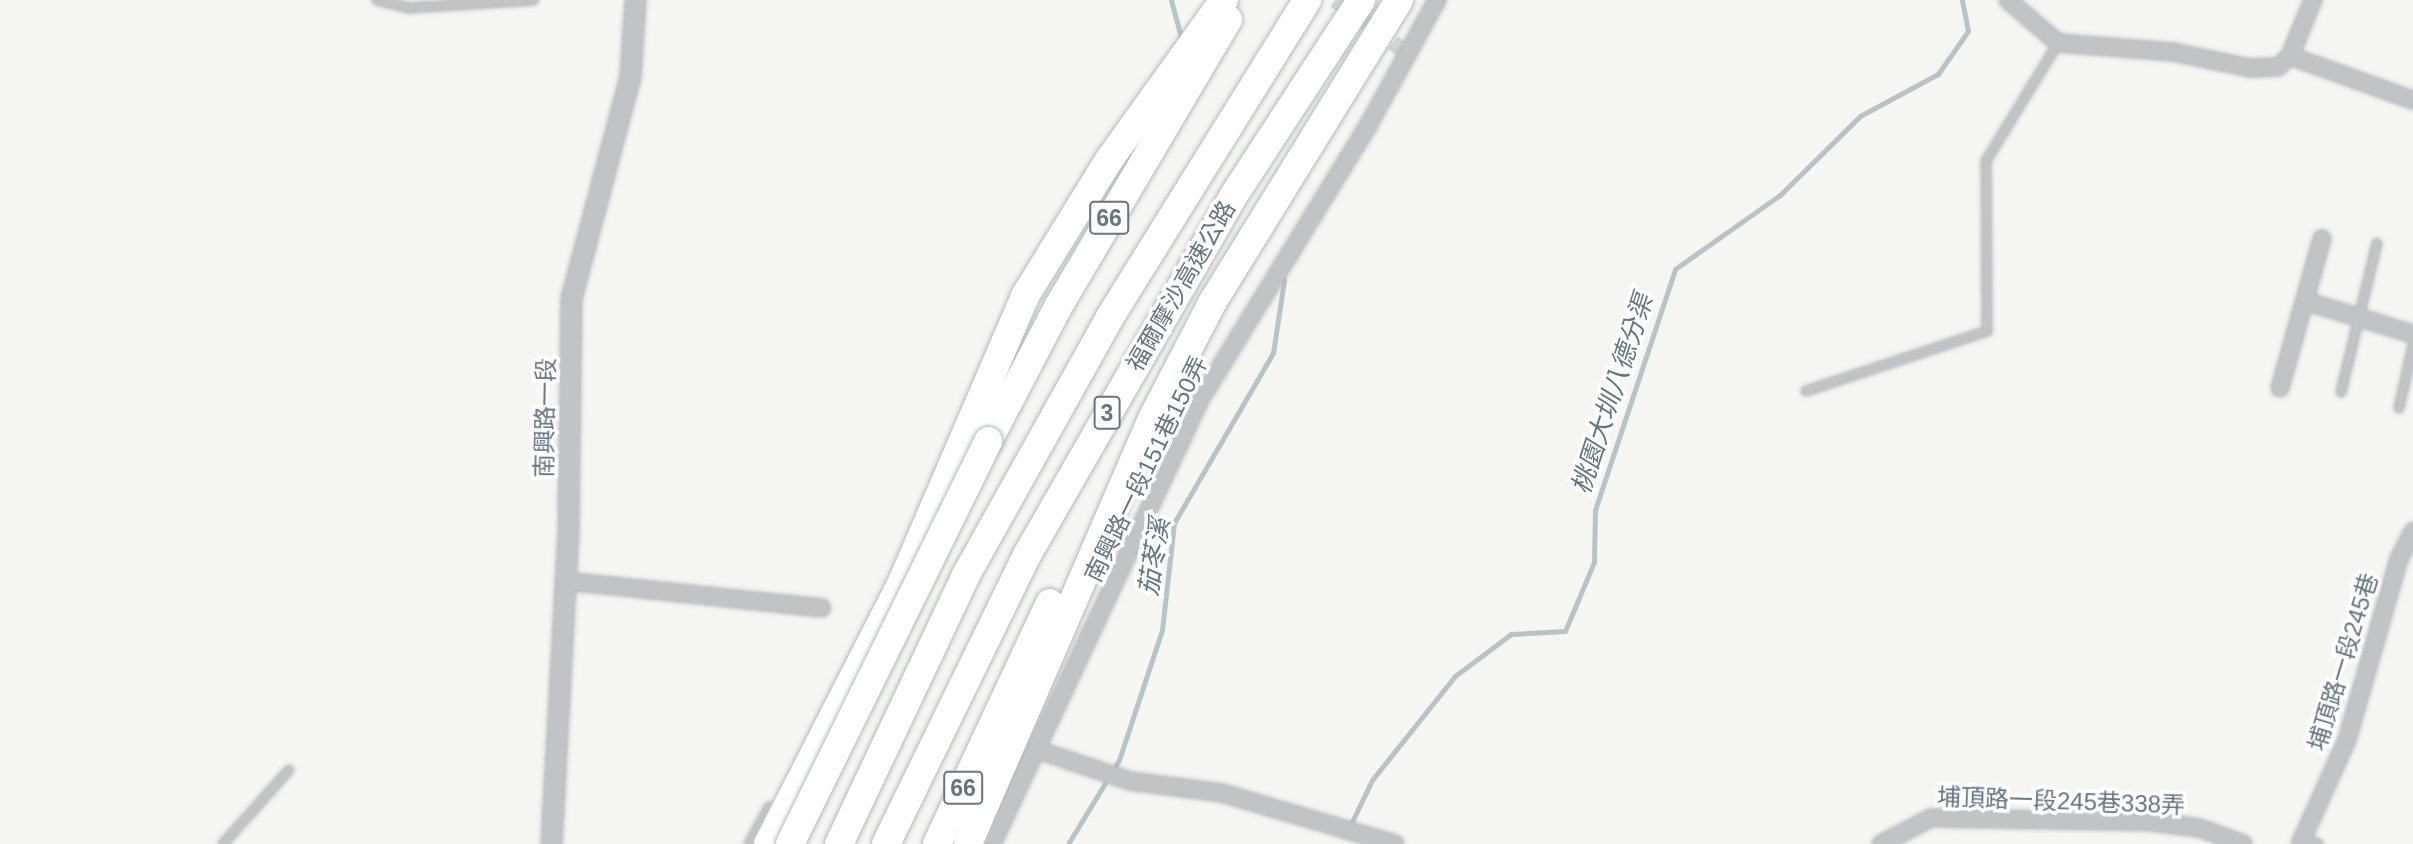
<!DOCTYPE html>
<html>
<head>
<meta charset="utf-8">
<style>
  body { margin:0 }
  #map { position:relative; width:2413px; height:844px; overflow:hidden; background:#f5f5f2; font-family:Helvetica,"Noto Sans TC",sans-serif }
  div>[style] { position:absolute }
  .stream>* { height:5px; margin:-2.5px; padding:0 2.5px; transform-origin:2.5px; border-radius:2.5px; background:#b6c3c7 }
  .minor-tunnel>* { height:16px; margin-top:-8px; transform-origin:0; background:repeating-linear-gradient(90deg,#d1d5d6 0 16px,transparent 0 24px) }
  .roads { filter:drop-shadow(0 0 2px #b5b8bb) drop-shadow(0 0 2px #b5b8bb) }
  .service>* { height:8px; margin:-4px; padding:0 4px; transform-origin:4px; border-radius:4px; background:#c0c4c7 }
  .minor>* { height:16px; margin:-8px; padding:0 8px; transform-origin:8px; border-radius:8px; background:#c0c4c7 }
  .tertiary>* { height:19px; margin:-9.5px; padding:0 9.5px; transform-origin:9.5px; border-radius:9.5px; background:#c0c4c7 }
  .motorway>* { height:28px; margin:-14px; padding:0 14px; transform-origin:14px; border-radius:14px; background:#fff }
  .bridges { filter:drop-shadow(0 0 2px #b5b8bb) drop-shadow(0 0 2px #b5b8bb) }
  .motorway-bridge>* { height:28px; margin:-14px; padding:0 14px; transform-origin:14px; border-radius:14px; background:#fff }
  span { translate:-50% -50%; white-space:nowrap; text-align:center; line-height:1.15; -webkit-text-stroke:7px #fff; paint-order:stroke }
  .shield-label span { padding:2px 5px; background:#fff; border:2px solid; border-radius:5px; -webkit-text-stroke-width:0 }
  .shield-label { font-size:23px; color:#647582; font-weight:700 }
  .street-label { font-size:24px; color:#647582 }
  .water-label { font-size:26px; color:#60777f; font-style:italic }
</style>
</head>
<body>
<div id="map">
  <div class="stream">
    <div style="left:1171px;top:0;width:38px;rotate:75deg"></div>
    <div style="left:1350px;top:826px;width:51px;rotate:-64.4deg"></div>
    <div style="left:1372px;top:780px;width:133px;rotate:-51.4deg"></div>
    <div style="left:1455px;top:676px;width:70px;rotate:-36.9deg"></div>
    <div style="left:1511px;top:634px;width:54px;rotate:-3.2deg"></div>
    <div style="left:1565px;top:631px;width:75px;rotate:-67.2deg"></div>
    <div style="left:1594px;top:562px;width:52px;rotate:-88.9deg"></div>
    <div style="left:1595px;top:510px;width:254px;rotate:-71.6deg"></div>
    <div style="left:1675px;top:269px;width:128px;rotate:-35.2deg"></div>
    <div style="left:1780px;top:195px;width:112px;rotate:-44.6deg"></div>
    <div style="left:1860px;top:116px;width:89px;rotate:-28.3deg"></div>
    <div style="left:1938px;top:74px;width:52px;rotate:-55.1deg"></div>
    <div style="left:1968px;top:31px;width:32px;rotate:-101deg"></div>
    <div style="left:1068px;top:844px;width:98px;rotate:-58.7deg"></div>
    <div style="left:1119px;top:760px;width:137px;rotate:-71.7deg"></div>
    <div style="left:1162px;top:630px;width:108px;rotate:-83.6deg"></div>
    <div style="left:1174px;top:523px;width:197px;rotate:-59.8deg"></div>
    <div style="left:1273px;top:353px;width:74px;rotate:-81.4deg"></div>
  </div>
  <div class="minor-tunnel">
    <div style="left:1335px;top:0;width:89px;rotate:36.4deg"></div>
  </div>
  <div class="roads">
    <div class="service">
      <div style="left:377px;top:0;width:32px;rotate:14deg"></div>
      <div style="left:408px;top:8px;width:126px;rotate:-3.6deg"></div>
      <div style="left:1806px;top:391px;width:191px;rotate:-18.3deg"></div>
      <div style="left:1987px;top:331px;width:170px;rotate:-90.3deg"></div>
      <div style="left:1986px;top:161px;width:138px;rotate:-58.6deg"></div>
      <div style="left:2341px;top:392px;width:153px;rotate:-76.4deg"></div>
      <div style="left:2399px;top:408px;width:65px;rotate:-77.5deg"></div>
      <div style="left:2303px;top:837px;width:17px;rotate:25deg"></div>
      <div style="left:223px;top:844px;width:99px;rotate:-48.3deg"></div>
      <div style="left:749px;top:844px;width:42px;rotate:-61.6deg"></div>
    </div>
    <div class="minor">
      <div style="left:2008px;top:0;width:66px;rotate:40.7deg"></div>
      <div style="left:2058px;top:43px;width:115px;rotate:4.5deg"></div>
      <div style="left:2173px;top:52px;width:79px;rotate:11.7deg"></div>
      <div style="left:2250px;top:68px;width:28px;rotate:-2deg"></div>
      <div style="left:2278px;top:67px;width:16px;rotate:-43deg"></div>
      <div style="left:2290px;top:56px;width:131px;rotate:19.7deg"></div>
      <div style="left:2290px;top:56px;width:61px;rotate:-67.7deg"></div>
      <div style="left:2305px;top:301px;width:113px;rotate:17deg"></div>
      <div style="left:2280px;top:388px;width:155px;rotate:-74.3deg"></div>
      <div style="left:565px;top:581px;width:258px;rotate:6deg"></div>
      <div style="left:1038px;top:750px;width:97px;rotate:18.6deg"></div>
      <div style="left:1130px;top:781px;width:93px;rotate:7.4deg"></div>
      <div style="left:1222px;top:793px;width:180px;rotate:16.4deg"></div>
      <div style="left:992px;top:844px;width:490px;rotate:-64.9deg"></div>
      <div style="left:1200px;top:400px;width:321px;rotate:-58.5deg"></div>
      <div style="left:1368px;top:126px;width:144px;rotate:-61.3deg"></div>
      <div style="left:1881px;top:844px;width:56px;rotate:-27.5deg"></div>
      <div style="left:1931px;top:818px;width:220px;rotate:1deg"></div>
      <div style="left:2151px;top:822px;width:49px;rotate:7deg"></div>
      <div style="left:2200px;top:828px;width:46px;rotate:20.4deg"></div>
      <div style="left:2300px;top:844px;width:114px;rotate:-65.7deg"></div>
      <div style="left:2347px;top:740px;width:188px;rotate:-74deg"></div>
      <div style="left:2399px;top:559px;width:31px;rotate:-63deg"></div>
    </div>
    <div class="tertiary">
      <div style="left:551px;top:844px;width:309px;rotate:-86.9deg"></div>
      <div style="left:568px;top:535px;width:237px;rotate:-89.3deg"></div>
      <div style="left:571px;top:298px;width:230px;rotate:-75.1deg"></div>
      <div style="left:630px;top:76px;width:76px;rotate:-86.2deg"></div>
    </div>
    <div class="motorway">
      <div style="left:988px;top:441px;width:151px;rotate:-62.4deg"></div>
      <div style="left:1058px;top:307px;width:334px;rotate:-59.4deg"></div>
      <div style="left:768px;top:844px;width:294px;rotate:-62.9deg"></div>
      <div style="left:902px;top:582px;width:311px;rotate:-66.7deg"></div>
      <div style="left:1025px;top:296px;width:160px;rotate:-58.3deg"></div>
      <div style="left:1109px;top:160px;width:197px;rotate:-54.3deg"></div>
      <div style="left:839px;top:844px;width:297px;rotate:-64.7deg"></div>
      <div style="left:966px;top:575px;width:295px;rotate:-60.8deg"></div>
      <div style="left:1110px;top:317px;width:373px;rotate:-58.1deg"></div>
      <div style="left:886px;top:844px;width:322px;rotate:-64deg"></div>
      <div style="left:1027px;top:555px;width:415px;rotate:-60.1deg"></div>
      <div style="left:1234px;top:195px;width:233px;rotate:-56.9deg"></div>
      <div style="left:937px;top:844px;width:266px;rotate:-64.9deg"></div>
      <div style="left:968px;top:844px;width:465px;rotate:-66.6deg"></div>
      <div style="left:1153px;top:417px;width:128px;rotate:-62.6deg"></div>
      <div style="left:1212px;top:303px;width:356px;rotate:-58.3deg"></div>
    </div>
  </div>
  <div class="bridges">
    <div class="motorway-bridge">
      <div style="left:790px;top:844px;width:449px;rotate:-63.8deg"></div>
    </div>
  </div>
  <div class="shield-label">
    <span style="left:1109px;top:218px">66</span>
    <span style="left:1107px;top:413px">3</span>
    <span style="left:963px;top:788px">66</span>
  </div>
  <div class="street-label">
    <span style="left:1181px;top:286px;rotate:-60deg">福爾摩沙高速公路</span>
    <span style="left:545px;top:418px;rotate:-89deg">南興路一段</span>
    <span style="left:1146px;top:469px;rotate:-64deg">南興路一段151巷150弄</span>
    <span style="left:2343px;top:662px;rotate:-73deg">埔頂路一段245巷</span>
    <span style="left:2061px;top:801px;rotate:2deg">埔頂路一段245巷338弄</span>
  </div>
  <div class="water-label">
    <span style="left:1613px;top:394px;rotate:-72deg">桃園大圳八德分渠</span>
    <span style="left:1155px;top:557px;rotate:-81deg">茄苳溪</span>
  </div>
</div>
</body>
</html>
